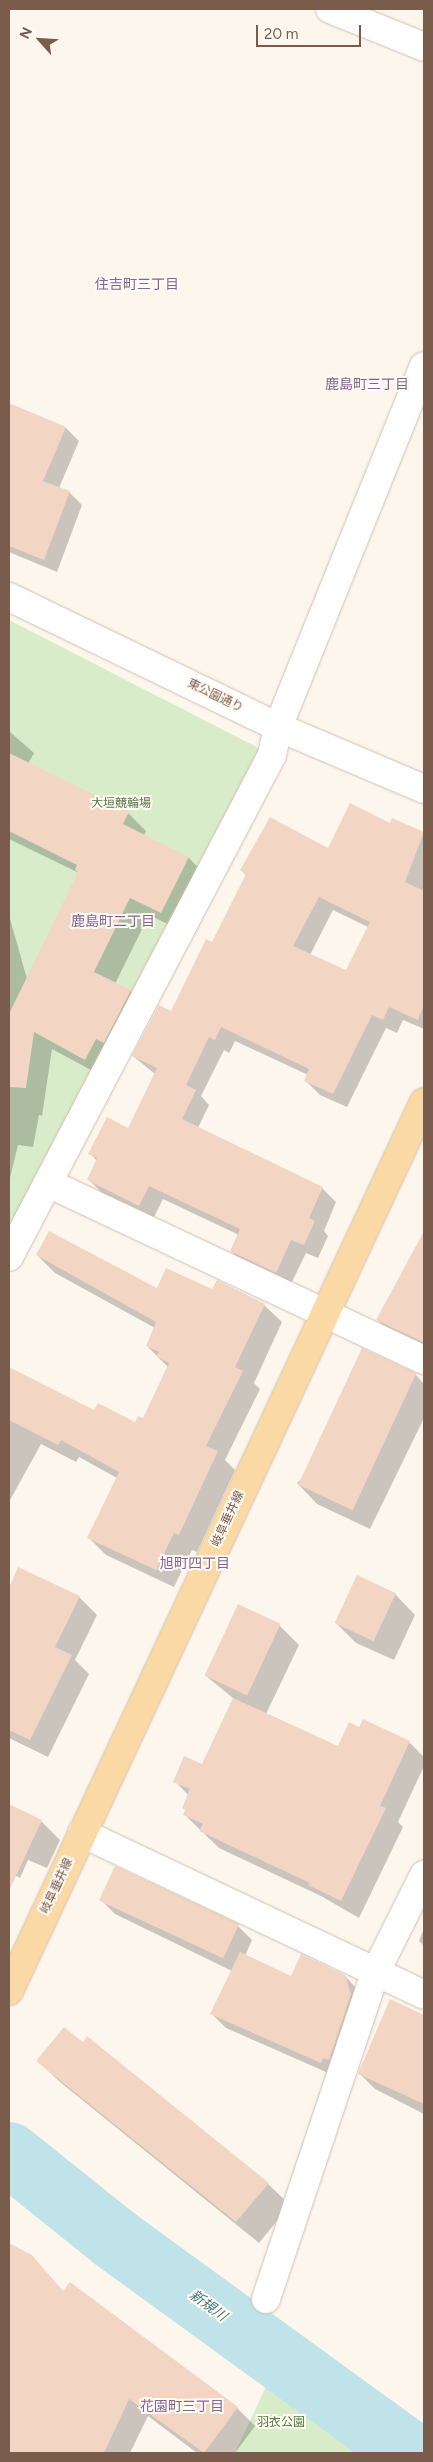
<!DOCTYPE html>
<html>
<head>
<meta charset="utf-8">
<style>
  body { margin:0 }
  #map { position:relative; width:433px; height:2462px; overflow:hidden; background:#fdf6ec; font-family:Figtree,"Noto Sans JP",sans-serif }
  div>[style] { position:absolute }
  .green>* { inset:0; background:#d8ecc9 }
  .shadow>* { inset:0; background:#0003 }
  .river>* { height:64px; margin:-32px; padding:0 32px; transform-origin:32px; border-radius:32px; background:#bfe3e8 }
  .building>* { inset:0; background:#f3d5c3; transform-origin:0 0 }
  .roads { filter:drop-shadow(0 0 1px #d1beb0) drop-shadow(0 0 1px #d1beb0) }
  .street>* { height:28px; margin:-14px; padding:0 14px; transform-origin:14px; border-radius:14px; background:#fff }
  .secondary>* { height:28px; margin:-14px; padding:0 14px; transform-origin:14px; border-radius:14px; background:#fff }
  .primary>* { height:28px; margin:-14px; padding:0 14px; transform-origin:14px; border-radius:14px; background:#fbd9a5 }
  span { translate:-50% -50%; white-space:nowrap; text-align:center; line-height:1.15; -webkit-text-stroke:4px #fffaf3; paint-order:stroke }
  .street-label { font-size:12px; color:#7a5c4d }
  .park-label { font-size:12px; color:#537a41 }
  .neighbourhood-label { font-size:14px; color:#846695 }
  .water-label { font-size:14px; color:#437c86; font-style:italic }
  .frame { position:absolute; inset:0; border:10px solid #7a5c4d; pointer-events:none }
  .north { position:absolute; left:15px; top:15px; width:50px; height:50px; -webkit-text-stroke:4px #fffaf3; paint-order:stroke; rotate:296deg; font-size:14px; font-weight:700; line-height:20px; text-align:center; color:#7a5c4d }
  .north::after { content:''; display:block; margin:auto; width:18px; height:22px; background:#7a5c4d; clip-path:polygon(50% 0,100% 100%,50% 72%,0 100%) }
  .scale { position:absolute; left:256px; top:25px; width:105px; height:22px; box-sizing:border-box; border:2px solid #7a5c4d; border-top:0; padding-left:6px; font-size:15px; line-height:18px; white-space:nowrap; color:#7a5c4d; -webkit-text-stroke:4px #fffaf3; paint-order:stroke }
</style>
</head>
<body>
<div id="map">
  <div class="green">
    <div style="clip-path:polygon(9px 620px,272px 755px,9px 1257px)"></div>
    <div style="clip-path:polygon(270px 2378px,369px 2453px,235px 2453px)"></div>
  </div>
  <div class="shadow">
    <div style="clip-path:polygon(9px 404px,66px 428px,79px 441px,59px 488px,69px 492px,82px 505px,57px 572px,9px 552px)"></div>
    <div style="clip-path:polygon(9px 731px,34px 753px,28px 764px,128px 813px,146px 831px,144px 836px,189px 858px,207px 877px,180px 930px,149px 915px,115px 984px,130px 991px,148px 1010px,104px 1077px,52px 1049px,42px 1116px,39px 1115px,33px 1147px,18px 1145px,9px 1182px,9px 915px,27px 979px,79px 873px,9px 839px)"></div>
    <div style="clip-path:polygon(evenodd,392px 820px,424px 834px,424px 1029px,403px 1020px,397px 1033px,386px 1028px,347px 1107px,320px 1095px,306px 1081px,308px 1075px,235px 1041px,229px 1053px,224px 1050px,201px 1096px,209px 1105px,198px 1128px,322px 1188px,336px 1202px,324px 1231px,328px 1236px,318px 1258px,306px 1253px,290px 1286px,245px 1265px,231px 1251px,239px 1235px,163px 1199px,153px 1219px,102px 1193px,88px 1179px,97px 1161px,90px 1153px,129px 1130px,155px 1074px,133px 1056px,171px 1012px,212px 943px,247px 876px,241px 870px,329px 850px,390px 824px,392px 820px,333px 910px,368px 927px,347px 971px,310px 955px,333px 910px)"></div>
    <div style="clip-path:polygon(422px 1238px,424px 1239px,424px 1352px,395px 1338px,378px 1320px)"></div>
    <div style="clip-path:polygon(37px 1255px,157px 1290px,213px 1291px,264px 1305px,282px 1322px,254px 1383px,260px 1389px,225px 1460px,235px 1470px,197px 1552px,192px 1550px,174px 1587px,106px 1555px,88px 1537px,117px 1478px,79px 1457px,76px 1462px,41px 1444px,9px 1502px,9px 1369px,95px 1411px,136px 1423px,144px 1420px,168px 1367px,147px 1346px,155px 1328px,55px 1273px)"></div>
    <div style="clip-path:polygon(415px 1374px,424px 1384px,424px 1418px,370px 1529px,317px 1504px,297px 1483px)"></div>
    <div style="clip-path:polygon(9px 1586px,79px 1597px,97px 1615px,75px 1660px,89px 1674px,48px 1757px,9px 1738px)"></div>
    <div style="clip-path:polygon(395px 1594px,415px 1615px,394px 1660px,356px 1643px,336px 1623px)"></div>
    <div style="clip-path:polygon(279px 1625px,299px 1645px,266px 1714px,338px 1748px,360px 1729px,409px 1742px,424px 1757px,424px 1766px,398px 1822px,403px 1827px,359px 1918px,321px 1896px,219px 1848px,185px 1815px,189px 1796px,175px 1781px,202px 1766px,234px 1699px,205px 1675px)"></div>
    <div style="clip-path:polygon(9px 1806px,41px 1821px,60px 1840px,47px 1868px,28px 1860px,20px 1878px,9px 1872px)"></div>
    <div style="clip-path:polygon(101px 1900px,238px 1926px,252px 1940px,245px 1956px,292px 1978px,345px 1976px,359px 1991px,335px 2076px,226px 2028px,212px 2014px,232px 1971px,115px 1914px)"></div>
    <div style="clip-path:polygon(424px 1928px,424px 1946px,419px 1941px)"></div>
    <div style="clip-path:polygon(390px 2001px,424px 2016px,424px 2114px,375px 2089px,359px 2073px)"></div>
    <div style="clip-path:polygon(38px 2061px,268px 2184px,290px 2205px,259px 2243px,60px 2082px)"></div>
    <div style="clip-path:polygon(9px 2246px,31px 2256px,64px 2292px,70px 2283px,237px 2408px,255px 2426px,235px 2453px,197px 2453px,148px 2416px,130px 2453px,9px 2453px)"></div>
  </div>
  <div class="river">
    <div style="left:9px;top:2154px;width:136px;rotate:38.7deg"></div>
    <div style="left:115px;top:2239px;width:364px;rotate:36deg"></div>
  </div>
  <div class="building">
    <div style="clip-path:polygon(9px 403px,66px 427px,43px 481px,70px 491px,44px 560px,9px 546px)"></div>
    <div style="clip-path:polygon(9px 753px,129px 812px,123px 824px,189px 857px,161px 913px,130px 898px,94px 972px,131px 990px,104px 1043px,96px 1039px,85px 1060px,34px 1032px,26px 1088px,9px 1087px,9px 1014px,78px 872px,75px 870px,77px 865px,9px 831px)"></div>
    <div style="clip-path:polygon(evenodd,350px 803px,390px 823px,392px 818px,424px 832px,405px 882px,424px 891px,424px 1004px,418px 1020px,389px 1007px,383px 1020px,372px 1015px,333px 1094px,304px 1081px,309px 1069px,221px 1027px,215px 1040px,209px 1037px,186px 1085px,196px 1090px,182px 1119px,323px 1187px,309px 1218px,315px 1221px,304px 1245px,291px 1240px,276px 1273px,230px 1251px,240px 1229px,149px 1186px,139px 1206px,87px 1180px,97px 1158px,88px 1154px,107px 1117px,128px 1128px,157px 1068px,132px 1056px,159px 1005px,171px 1011px,206px 939px,212px 942px,246px 874px,240px 870px,270px 817px,328px 848px,350px 803px,319px 897px,370px 922px,346px 970px,293px 946px,319px 897px)"></div>
    <div style="clip-path:polygon(49px 1231px,157px 1288px,166px 1268px,212px 1289px,217px 1280px,265px 1304px,235px 1367px,243px 1371px,206px 1446px,218px 1451px,179px 1535px,174px 1533px,156px 1570px,87px 1538px,119px 1472px,61px 1440px,58px 1445px,9px 1420px,9px 1367px,94px 1410px,98px 1403px,135px 1422px,138px 1416px,143px 1418px,169px 1363px,156px 1356px,159px 1352px,146px 1346px,156px 1322px,36px 1255px)"></div>
    <div style="clip-path:polygon(424px 1231px,424px 1343px,376px 1320px)"></div>
    <div style="left:362px;top:1348px;width:60px;height:151px;rotate:25deg"></div>
    <div style="clip-path:polygon(18px 1567px,80px 1596px,55px 1647px,72px 1655px,30px 1740px,9px 1730px,9px 1588px)"></div>
    <div style="left:357px;top:1575px;width:43px;height:53px;rotate:25deg"></div>
    <div style="left:238px;top:1604px;width:47px;height:79px;rotate:25deg"></div>
    <div style="clip-path:polygon(233px 1698px,338px 1746px,349px 1722px,359px 1727px,363px 1719px,410px 1741px,380px 1806px,386px 1808px,341px 1901px,308px 1885px,310px 1883px,199px 1831px,203px 1824px,183px 1815px,185px 1810px,182px 1808px,190px 1789px,173px 1782px,184px 1756px,202px 1764px)"></div>
    <div style="clip-path:polygon(9px 1804px,42px 1820px,9px 1891px)"></div>
    <div style="left:115px;top:1866px;width:137px;height:38px;rotate:25deg"></div>
    <div style="clip-path:polygon(240px 1952px,291px 1976px,301px 1954px,345px 1975px,351px 1994px,329px 2060px,323px 2058px,321px 2063px,210px 2014px)"></div>
    <div style="clip-path:polygon(390px 1999px,424px 2015px,424px 2104px,358px 2074px)"></div>
    <div style="clip-path:polygon(64px 2027px,83px 2042px,87px 2036px,269px 2183px,236px 2222px,36px 2061px)"></div>
    <div style="clip-path:polygon(9px 2243px,32px 2255px,63px 2291px,70px 2282px,238px 2407px,204px 2453px,129px 2399px,104px 2453px,9px 2453px)"></div>
  </div>
  <div class="roads">
    <div class="street">
      <div style="left:330px;top:9px;width:101px;rotate:22deg"></div>
      <div style="left:48px;top:1183px;width:416px;rotate:25.2deg"></div>
      <div style="left:9px;top:1257px;width:567px;rotate:-62.35deg"></div>
      <div style="left:272px;top:755px;width:29px;rotate:-78deg"></div>
      <div style="left:278px;top:727px;width:389px;rotate:-68deg"></div>
      <div style="left:82px;top:1833px;width:378px;rotate:25.3deg"></div>
      <div style="left:266px;top:2299px;width:344px;rotate:-71.5deg"></div>
      <div style="left:375px;top:1973px;width:110px;rotate:-63.4deg"></div>
    </div>
    <div class="secondary">
      <div style="left:9px;top:597px;width:299px;rotate:25.8deg"></div>
      <div style="left:278px;top:727px;width:159px;rotate:23deg"></div>
    </div>
    <div class="primary">
      <div style="left:9px;top:1991px;width:981px;rotate:-64.98deg"></div>
    </div>
  </div>
  <div class="street-label">
    <span style="left:215px;top:696px;rotate:26deg">東公園通り</span>
    <span style="left:228px;top:1519px;rotate:-65deg">岐阜垂井線</span>
    <span style="left:57px;top:1886px;rotate:-65deg">岐阜垂井線</span>
  </div>
  <div class="park-label">
    <span style="left:121px;top:804px">大垣競輪場</span>
    <span style="left:281px;top:2423px">羽衣公園</span>
  </div>
  <div class="neighbourhood-label">
    <span style="left:137px;top:285px">住吉町三丁目</span>
    <span style="left:367px;top:385px">鹿島町三丁目</span>
    <span style="left:113px;top:922px">鹿島町二丁目</span>
    <span style="left:195px;top:1564px">旭町四丁目</span>
    <span style="left:182px;top:2407px">花園町三丁目</span>
  </div>
  <div class="water-label">
    <span style="left:208px;top:2306px;rotate:36deg">新規川</span>
  </div>
  <div class="frame"></div>
  <div class="north">N</div>
  <div class="scale">20 m</div>
</div>
</body>
</html>
